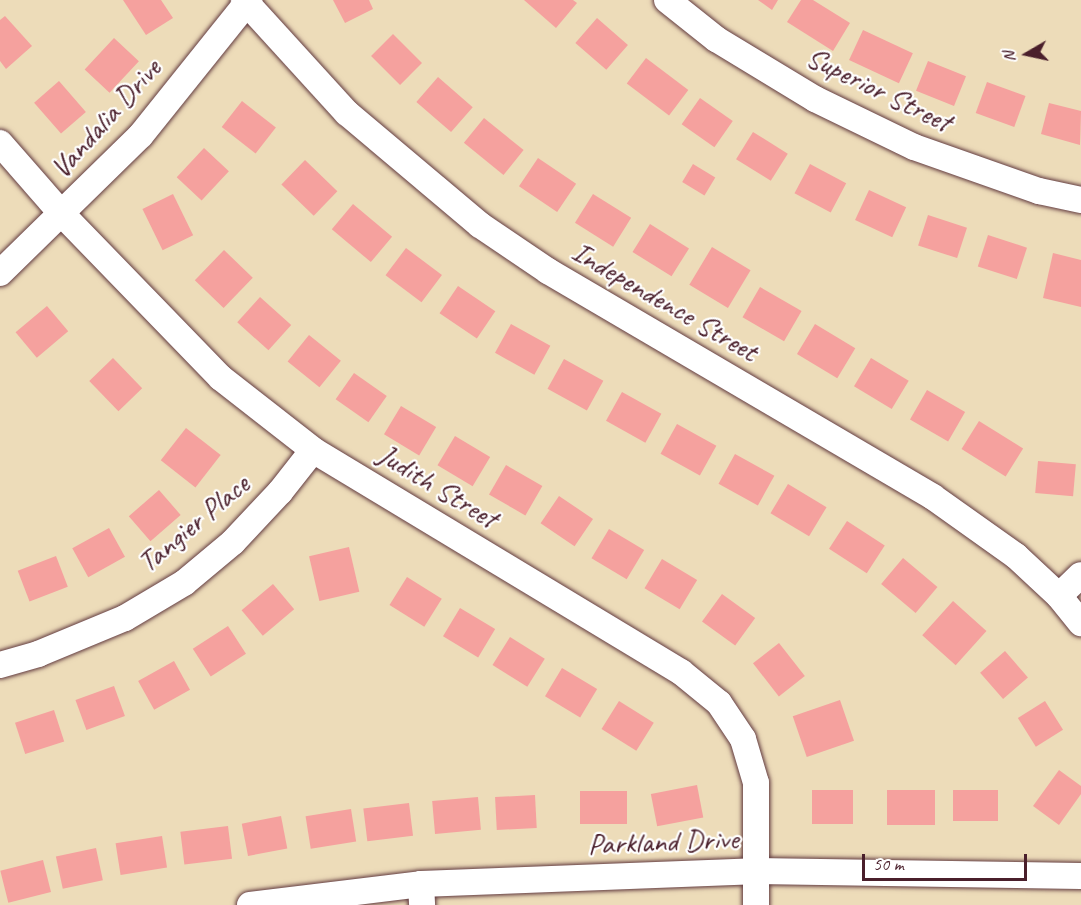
<!DOCTYPE html>
<html>
<head>
<meta charset="utf-8">
<style>
  body { margin:0 }
  #map { position:relative; width:1081px; height:905px; overflow:hidden; background:#eddcb9; font-family:Caveat,sans-serif }
  div>[style] { position:absolute }
  .building>* { inset:0; background:#f5a19e; transform-origin:0 0 }
  .roads { filter:drop-shadow(0 0 2px #623b40) drop-shadow(0 0 2px #623b40) }
  .minor>* { height:26px; margin:-13px; padding:0 13px; transform-origin:13px; border-radius:13px; background:#fff }
  span { translate:-50% -50%; white-space:nowrap; text-align:center; line-height:1.15; -webkit-text-stroke:4.5px #fff; paint-order:stroke }
  .street-label { font-size:30px; color:#4a1f2b }
  .north { position:absolute; left:997px; top:24px; width:60px; height:60px; -webkit-text-stroke:4px #fff; paint-order:stroke; rotate:261deg; font-size:16px; font-weight:700; line-height:24px; text-align:center; color:#4a1f2b }
  .north::after { content:''; display:block; margin:auto; width:21px; height:27px; background:#4a1f2b; clip-path:polygon(50% 0,100% 100%,50% 72%,0 100%) }
  .scale { position:absolute; left:862px; top:854px; width:165px; height:27px; box-sizing:border-box; border:3px solid #4a1f2b; border-top:0; padding-left:8px; font-size:18px; line-height:21px; white-space:nowrap; color:#4a1f2b; -webkit-text-stroke:4px #fff; paint-order:stroke }
</style>
</head>
<body>
<div id="map">
  <div class="building">
    <div style="clip-path:polygon(123px 0,161px 0,173px 18px,146px 35px)"></div>
    <div style="clip-path:polygon(333px 0,369px 0,373px 9px,345px 23px)"></div>
    <div style="clip-path:polygon(524px 0,573px 0,577px 3px,556px 28px)"></div>
    <div style="clip-path:polygon(758px 0,778px 0,772px 10px)"></div>
    <div style="clip-path:polygon(801px 0,813px 0,850px 23px,833px 51px,787px 22px)"></div>
    <div style="clip-path:polygon(5px 16px,32px 46px,6px 69px,0 61px,0 20px)"></div>
    <div style="left:597px;top:18px;width:41px;height:33px;rotate:41deg"></div>
    <div style="left:863px;top:30px;width:55px;height:33px;rotate:25deg"></div>
    <div style="left:393px;top:34px;width:41px;height:31px;rotate:45deg"></div>
    <div style="left:114px;top:38px;width:34px;height:43px;rotate:43deg"></div>
    <div style="left:646px;top:58px;width:53px;height:32px;rotate:37deg"></div>
    <div style="left:928px;top:61px;width:41px;height:32px;rotate:22deg"></div>
    <div style="left:438px;top:77px;width:46px;height:33px;rotate:41deg"></div>
    <div style="left:59px;top:81px;width:41px;height:33px;rotate:49deg"></div>
    <div style="left:987px;top:82px;width:41px;height:33px;rotate:20deg"></div>
    <div style="left:700px;top:98px;width:40px;height:32px;rotate:35deg"></div>
    <div style="left:242px;top:101px;width:43px;height:33px;rotate:38deg"></div>
    <div style="clip-path:polygon(1049px 103px,1081px 111px,1080px 145px,1041px 134px)"></div>
    <div style="left:484px;top:118px;width:51px;height:32px;rotate:39deg"></div>
    <div style="left:753px;top:132px;width:41px;height:32px;rotate:32deg"></div>
    <div style="left:204px;top:148px;width:34px;height:40px;rotate:43deg"></div>
    <div style="left:538px;top:158px;width:46px;height:34px;rotate:34deg"></div>
    <div style="left:305px;top:160px;width:45px;height:34px;rotate:44deg"></div>
    <div style="left:693px;top:164px;width:26px;height:21px;rotate:31deg"></div>
    <div style="left:810px;top:164px;width:41px;height:33px;rotate:28deg"></div>
    <div style="left:869px;top:190px;width:41px;height:33px;rotate:25deg"></div>
    <div style="left:173px;top:194px;width:46px;height:34px;rotate:64deg"></div>
    <div style="left:593px;top:194px;width:45px;height:34px;rotate:32deg"></div>
    <div style="left:353px;top:204px;width:51px;height:33px;rotate:40deg"></div>
    <div style="left:928px;top:215px;width:41px;height:32px;rotate:18deg"></div>
    <div style="left:650px;top:224px;width:46px;height:33px;rotate:32deg"></div>
    <div style="left:988px;top:235px;width:41px;height:33px;rotate:18deg"></div>
    <div style="left:712px;top:247px;width:45px;height:44px;rotate:31deg"></div>
    <div style="left:406px;top:248px;width:45px;height:34px;rotate:37deg"></div>
    <div style="left:224px;top:250px;width:40px;height:42px;rotate:44deg"></div>
    <div style="clip-path:polygon(1053px 253px,1081px 260px,1081px 307px,1043px 298px)"></div>
    <div style="left:458px;top:286px;width:45px;height:33px;rotate:34deg"></div>
    <div style="left:760px;top:287px;width:48px;height:35px;rotate:30deg"></div>
    <div style="left:260px;top:297px;width:42px;height:34px;rotate:42deg"></div>
    <div style="left:47px;top:306px;width:33px;height:41px;rotate:50deg"></div>
    <div style="left:511px;top:324px;width:45px;height:33px;rotate:29deg"></div>
    <div style="left:815px;top:324px;width:47px;height:35px;rotate:31deg"></div>
    <div style="left:309px;top:335px;width:41px;height:34px;rotate:39deg"></div>
    <div style="left:113px;top:358px;width:42px;height:33px;rotate:46deg"></div>
    <div style="left:871px;top:358px;width:44px;height:33px;rotate:31deg"></div>
    <div style="left:564px;top:359px;width:45px;height:34px;rotate:29deg"></div>
    <div style="left:354px;top:373px;width:40px;height:32px;rotate:35deg"></div>
    <div style="left:927px;top:390px;width:44px;height:34px;rotate:30deg"></div>
    <div style="left:622px;top:392px;width:45px;height:33px;rotate:29deg"></div>
    <div style="left:401px;top:406px;width:41px;height:33px;rotate:31deg"></div>
    <div style="left:979px;top:421px;width:52px;height:33px;rotate:32deg"></div>
    <div style="left:677px;top:424px;width:45px;height:34px;rotate:29deg"></div>
    <div style="left:186px;top:428px;width:44px;height:41px;rotate:38deg"></div>
    <div style="left:455px;top:436px;width:41px;height:34px;rotate:31deg"></div>
    <div style="left:735px;top:454px;width:45px;height:34px;rotate:29deg"></div>
    <div style="left:1038px;top:461px;width:38px;height:32px;rotate:5deg"></div>
    <div style="left:506px;top:465px;width:42px;height:34px;rotate:30deg"></div>
    <div style="left:788px;top:484px;width:45px;height:34px;rotate:31deg"></div>
    <div style="left:159px;top:490px;width:33px;height:40px;rotate:49deg"></div>
    <div style="left:559px;top:496px;width:41px;height:33px;rotate:34deg"></div>
    <div style="left:847px;top:521px;width:45px;height:33px;rotate:33deg"></div>
    <div style="left:109px;top:528px;width:33px;height:42px;rotate:61deg"></div>
    <div style="left:609px;top:529px;width:41px;height:34px;rotate:31deg"></div>
    <div style="left:349px;top:547px;width:46px;height:41px;rotate:77deg"></div>
    <div style="left:56px;top:556px;width:33px;height:41px;rotate:69deg"></div>
    <div style="left:903px;top:558px;width:45px;height:34px;rotate:40deg"></div>
    <div style="left:662px;top:559px;width:41px;height:34px;rotate:31deg"></div>
    <div style="left:407px;top:577px;width:41px;height:33px;rotate:32deg"></div>
    <div style="left:273px;top:584px;width:33px;height:41px;rotate:50deg"></div>
    <div style="left:722px;top:594px;width:41px;height:34px;rotate:36deg"></div>
    <div style="left:953px;top:601px;width:45px;height:46px;rotate:42deg"></div>
    <div style="left:460px;top:608px;width:41px;height:33px;rotate:31deg"></div>
    <div style="left:228px;top:626px;width:33px;height:42px;rotate:57deg"></div>
    <div style="left:510px;top:637px;width:41px;height:33px;rotate:32deg"></div>
    <div style="left:779px;top:643px;width:42px;height:33px;rotate:52deg"></div>
    <div style="left:1005px;top:651px;width:35px;height:33px;rotate:49deg"></div>
    <div style="left:174px;top:661px;width:33px;height:41px;rotate:61deg"></div>
    <div style="left:562px;top:668px;width:41px;height:33px;rotate:31deg"></div>
    <div style="left:114px;top:686px;width:32px;height:41px;rotate:70deg"></div>
    <div style="left:840px;top:700px;width:43px;height:50px;rotate:71deg"></div>
    <div style="left:619px;top:701px;width:41px;height:33px;rotate:32deg"></div>
    <div style="left:1045px;top:701px;width:34px;height:32px;rotate:58deg"></div>
    <div style="left:54px;top:710px;width:33px;height:41px;rotate:72deg"></div>
    <div style="clip-path:polygon(1059px 770px,1081px 786px,1081px 794px,1059px 825px,1033px 806px)"></div>
    <div style="left:697px;top:785px;width:33px;height:47px;rotate:79deg"></div>
    <div style="left:812px;top:790px;width:41px;height:34px"></div>
    <div style="left:887px;top:790px;width:48px;height:35px"></div>
    <div style="left:953px;top:790px;width:45px;height:31px"></div>
    <div style="left:580px;top:791px;width:47px;height:33px"></div>
    <div style="left:535px;top:795px;width:33px;height:40px;rotate:87deg"></div>
    <div style="left:478px;top:797px;width:33px;height:46px;rotate:85deg"></div>
    <div style="left:409px;top:803px;width:33px;height:46px;rotate:83deg"></div>
    <div style="left:351px;top:809px;width:33px;height:46px;rotate:81deg"></div>
    <div style="left:281px;top:816px;width:33px;height:40px;rotate:79deg"></div>
    <div style="left:228px;top:826px;width:33px;height:48px;rotate:83deg"></div>
    <div style="left:162px;top:836px;width:32px;height:47px;rotate:81deg"></div>
    <div style="left:96px;top:848px;width:33px;height:41px;rotate:78deg"></div>
    <div style="left:43px;top:860px;width:33px;height:44px;rotate:76deg"></div>
  </div>
  <div class="roads">
    <div class="minor">
      <div style="left:244px;top:0;width:153px;rotate:47.7deg"></div>
      <div style="left:347px;top:113px;width:174px;rotate:40.1deg"></div>
      <div style="left:480px;top:225px;width:82px;rotate:34.1deg"></div>
      <div style="left:548px;top:271px;width:446px;rotate:30.4deg"></div>
      <div style="left:933px;top:497px;width:102px;rotate:35.4deg"></div>
      <div style="left:1016px;top:556px;width:59px;rotate:42.9deg"></div>
      <div style="left:1059px;top:596px;width:35px;rotate:51deg"></div>
      <div style="left:667px;top:0;width:63px;rotate:38.5deg"></div>
      <div style="left:716px;top:39px;width:116px;rotate:31.2deg"></div>
      <div style="left:815px;top:99px;width:110px;rotate:25.9deg"></div>
      <div style="left:914px;top:147px;width:133px;rotate:19.4deg"></div>
      <div style="left:1039px;top:191px;width:43px;rotate:12.1deg"></div>
      <div style="left:0;top:143px;width:94px;rotate:48.9deg"></div>
      <div style="left:62px;top:214px;width:228px;rotate:45.9deg"></div>
      <div style="left:221px;top:378px;width:117px;rotate:38deg"></div>
      <div style="left:313px;top:450px;width:430px;rotate:31.1deg"></div>
      <div style="left:681px;top:672px;width:49px;rotate:39.2deg"></div>
      <div style="left:719px;top:703px;width:43px;rotate:56.3deg"></div>
      <div style="left:743px;top:739px;width:46px;rotate:73.5deg"></div>
      <div style="left:756px;top:783px;width:122px;rotate:90deg"></div>
      <div style="left:0;top:273px;width:197px;rotate:-44.4deg"></div>
      <div style="left:141px;top:135px;width:173px;rotate:-51.3deg"></div>
      <div style="left:1059px;top:596px;width:30px;rotate:-44deg"></div>
      <div style="left:0;top:665px;width:40px;rotate:-16deg"></div>
      <div style="left:38px;top:654px;width:94px;rotate:-22.5deg"></div>
      <div style="left:125px;top:618px;width:69px;rotate:-30.7deg"></div>
      <div style="left:184px;top:583px;width:64px;rotate:-39.9deg"></div>
      <div style="left:233px;top:542px;width:69px;rotate:-46.8deg"></div>
      <div style="left:280px;top:492px;width:53px;rotate:-51.8deg"></div>
      <div style="left:421px;top:884px;width:21px;rotate:87deg"></div>
      <div style="left:250px;top:905px;width:172px;rotate:-7deg"></div>
      <div style="left:421px;top:884px;width:335px;rotate:-2.2deg"></div>
      <div style="left:756px;top:871px;width:325px;rotate:0.9deg"></div>
    </div>
  </div>
  <div class="street-label">
    <span style="left:879px;top:89px;rotate:26deg">Superior Street</span>
    <span style="left:105px;top:118px;rotate:-48deg">Vandalia Drive</span>
    <span style="left:665px;top:301px;rotate:30deg">Independence Street</span>
    <span style="left:438px;top:486px;rotate:31deg">Judith Street</span>
    <span style="left:193px;top:523px;rotate:-40deg">Tangier Place</span>
    <span style="left:663px;top:841px;rotate:-2deg">Parkland Drive</span>
  </div>
  <div class="north">N</div>
  <div class="scale">50 m</div>
</div>
</body>
</html>
